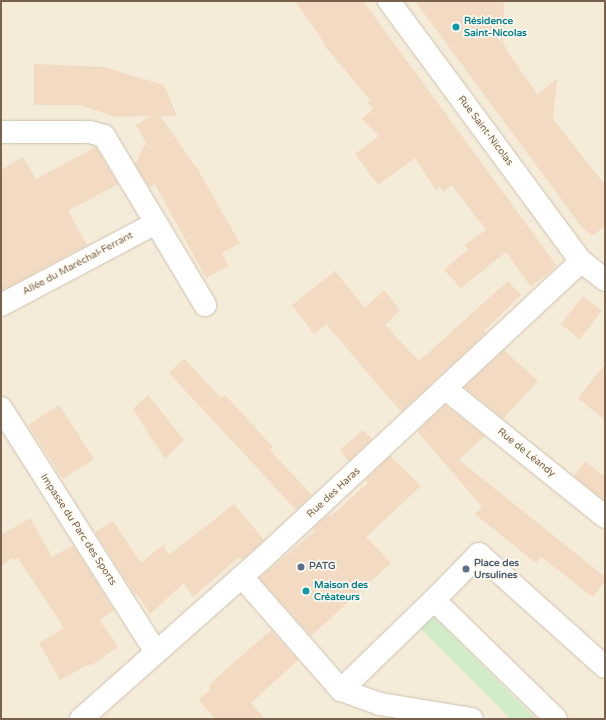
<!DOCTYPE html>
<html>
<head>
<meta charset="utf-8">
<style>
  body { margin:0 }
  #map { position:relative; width:606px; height:720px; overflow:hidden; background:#fcf8ea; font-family:"Varela Round",sans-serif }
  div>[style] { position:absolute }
  .residential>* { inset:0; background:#f4ebd9; transform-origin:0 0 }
  .green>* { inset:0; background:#d2ebc8; transform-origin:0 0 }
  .building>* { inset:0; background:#f2dbc2; transform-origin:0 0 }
  .roads { filter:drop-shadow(0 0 1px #cfc1af) drop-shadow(0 0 1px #cfc1af) }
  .minor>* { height:22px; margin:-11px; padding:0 11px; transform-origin:11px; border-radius:11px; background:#fff }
  .dots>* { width:11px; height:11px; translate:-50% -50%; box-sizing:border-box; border:2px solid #fffbf1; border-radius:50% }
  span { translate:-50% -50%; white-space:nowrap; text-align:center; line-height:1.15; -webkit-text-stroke:3.5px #fffbf1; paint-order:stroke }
  .culture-label { font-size:10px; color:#0d838f; font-weight:700 }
  .left { translate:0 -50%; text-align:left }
  .street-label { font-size:10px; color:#78624d }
  .service-label { font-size:10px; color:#4e5e75; font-weight:700 }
  .frame { position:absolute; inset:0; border:2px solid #78624d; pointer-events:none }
</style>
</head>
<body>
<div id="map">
  <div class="residential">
    <div style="left:1px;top:1px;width:604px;height:718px"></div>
  </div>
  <div class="green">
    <div style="left:431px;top:614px;width:149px;height:18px;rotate:45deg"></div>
  </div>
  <div class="building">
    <div style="clip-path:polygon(295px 1px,363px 1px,557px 266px,531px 287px,506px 252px,461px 288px,444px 270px,468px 249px,464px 245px,486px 230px,452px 185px,443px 192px,440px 187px,436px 190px,415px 158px,378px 185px,355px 154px,379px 136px,362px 119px,373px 109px,368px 103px,371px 101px,324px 45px,325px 44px)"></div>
    <div style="clip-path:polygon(415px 1px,504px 1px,503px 42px,506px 49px,537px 94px,557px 79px,553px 119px,605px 185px,605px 226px,592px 236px,581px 226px)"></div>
    <div style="clip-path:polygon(34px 64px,103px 67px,164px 85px,177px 116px,160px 116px,198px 170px,240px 243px,222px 253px,228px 266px,206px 278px,155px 184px,149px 187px,135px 164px,146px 143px,136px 125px,151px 116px,116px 117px,80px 105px,34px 105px)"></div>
    <div style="clip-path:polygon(96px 147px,118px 184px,68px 211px,87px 245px,1px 291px,1px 170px,23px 157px,36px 179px)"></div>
    <div style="clip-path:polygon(335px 271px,365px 308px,384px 290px,400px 310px,385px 325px,419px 361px,508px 281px,521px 295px,484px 331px,486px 333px,401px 412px,326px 324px,314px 334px,292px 305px)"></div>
    <div style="left:583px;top:296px;width:24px;height:36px;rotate:38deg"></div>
    <div style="clip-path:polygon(504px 350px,538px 381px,503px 419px,464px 387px)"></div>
    <div style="clip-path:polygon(184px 358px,221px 398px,225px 395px,273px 447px,270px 450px,312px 495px,296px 510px,169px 373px)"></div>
    <div style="clip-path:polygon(605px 364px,605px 420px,578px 398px)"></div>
    <div style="clip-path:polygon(148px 395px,184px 440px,165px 459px,133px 409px)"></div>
    <div style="left:59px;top:405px;width:64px;height:37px;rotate:57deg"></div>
    <div style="clip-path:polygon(445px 405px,485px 436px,459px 460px,605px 577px,605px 581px,593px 597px,541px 557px,536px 563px,475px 514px,482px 507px,417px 431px)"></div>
    <div style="clip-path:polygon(363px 430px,372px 439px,349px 461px,340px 450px)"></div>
    <div style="clip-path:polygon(390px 456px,421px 486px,366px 537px,391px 563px,311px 636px,259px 578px,315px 531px,313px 529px,329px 514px,331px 516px,368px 483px,365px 480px)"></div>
    <div style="clip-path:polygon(585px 461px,605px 477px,605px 501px,574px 476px)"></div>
    <div style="clip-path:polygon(234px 504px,264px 540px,242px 560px,239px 557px,193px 597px,184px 583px,150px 614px,137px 594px,135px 595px,95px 532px,113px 521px,141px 563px,163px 545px,169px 555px)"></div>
    <div style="clip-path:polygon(30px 518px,52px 557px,73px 545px,114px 610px,100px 620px,118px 647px,90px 666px,89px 664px,60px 680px,39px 643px,64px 628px,18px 558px,14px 560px,12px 558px,1px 566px,1px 535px)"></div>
    <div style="clip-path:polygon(271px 630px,298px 660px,251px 703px,265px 719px,215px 719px,199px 700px,211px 689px,209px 686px,215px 679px)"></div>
  </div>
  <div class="roads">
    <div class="minor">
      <div style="left:389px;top:1px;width:323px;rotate:53.6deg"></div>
      <div style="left:581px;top:261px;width:31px;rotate:38deg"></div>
      <div style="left:1px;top:132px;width:89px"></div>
      <div style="left:90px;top:132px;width:15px;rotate:16deg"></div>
      <div style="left:104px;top:136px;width:197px;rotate:59.1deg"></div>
      <div style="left:1px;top:305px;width:175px;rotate:-27.9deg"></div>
      <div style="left:446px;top:389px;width:204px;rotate:38.8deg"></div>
      <div style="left:1px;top:408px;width:289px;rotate:57.6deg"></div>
      <div style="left:242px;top:577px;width:150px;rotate:48.8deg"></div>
      <div style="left:341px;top:690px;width:41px;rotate:19.7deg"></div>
      <div style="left:380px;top:704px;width:93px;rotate:9.3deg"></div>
      <div style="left:434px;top:600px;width:64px;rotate:-45.6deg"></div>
      <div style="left:479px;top:554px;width:169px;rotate:41.9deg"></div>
      <div style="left:341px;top:690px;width:129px;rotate:-44.1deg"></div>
      <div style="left:434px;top:600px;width:170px;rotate:44.3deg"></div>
      <div style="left:81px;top:719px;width:244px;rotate:-41.5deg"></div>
      <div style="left:264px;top:557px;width:434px;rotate:-43deg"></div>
    </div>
  </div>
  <div class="dots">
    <div style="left:456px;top:27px;background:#0f9aa8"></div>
    <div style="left:301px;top:567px;background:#5c6f8a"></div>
    <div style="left:466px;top:569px;background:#5c6f8a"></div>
    <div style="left:306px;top:591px;background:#0f9aa8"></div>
  </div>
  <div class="culture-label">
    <span class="left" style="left:464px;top:27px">Résidence<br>Saint-Nicolas</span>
    <span class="left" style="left:314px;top:591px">Maison des<br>Créateurs</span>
  </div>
  <div class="street-label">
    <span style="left:485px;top:131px;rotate:53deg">Rue Saint-Nicolas</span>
    <span style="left:78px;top:264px;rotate:-28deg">Allée du Maréchal-Ferrant</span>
    <span style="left:526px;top:453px;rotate:39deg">Rue de Léandy</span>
    <span style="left:334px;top:493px;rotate:-43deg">Rue des Haras</span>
    <span style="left:78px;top:530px;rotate:57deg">Impasse du Parc des Sports</span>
  </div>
  <div class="service-label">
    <span class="left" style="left:474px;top:569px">Place des<br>Ursulines</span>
    <span class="left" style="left:309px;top:567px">PATG</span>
  </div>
  <div class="frame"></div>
</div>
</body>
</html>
